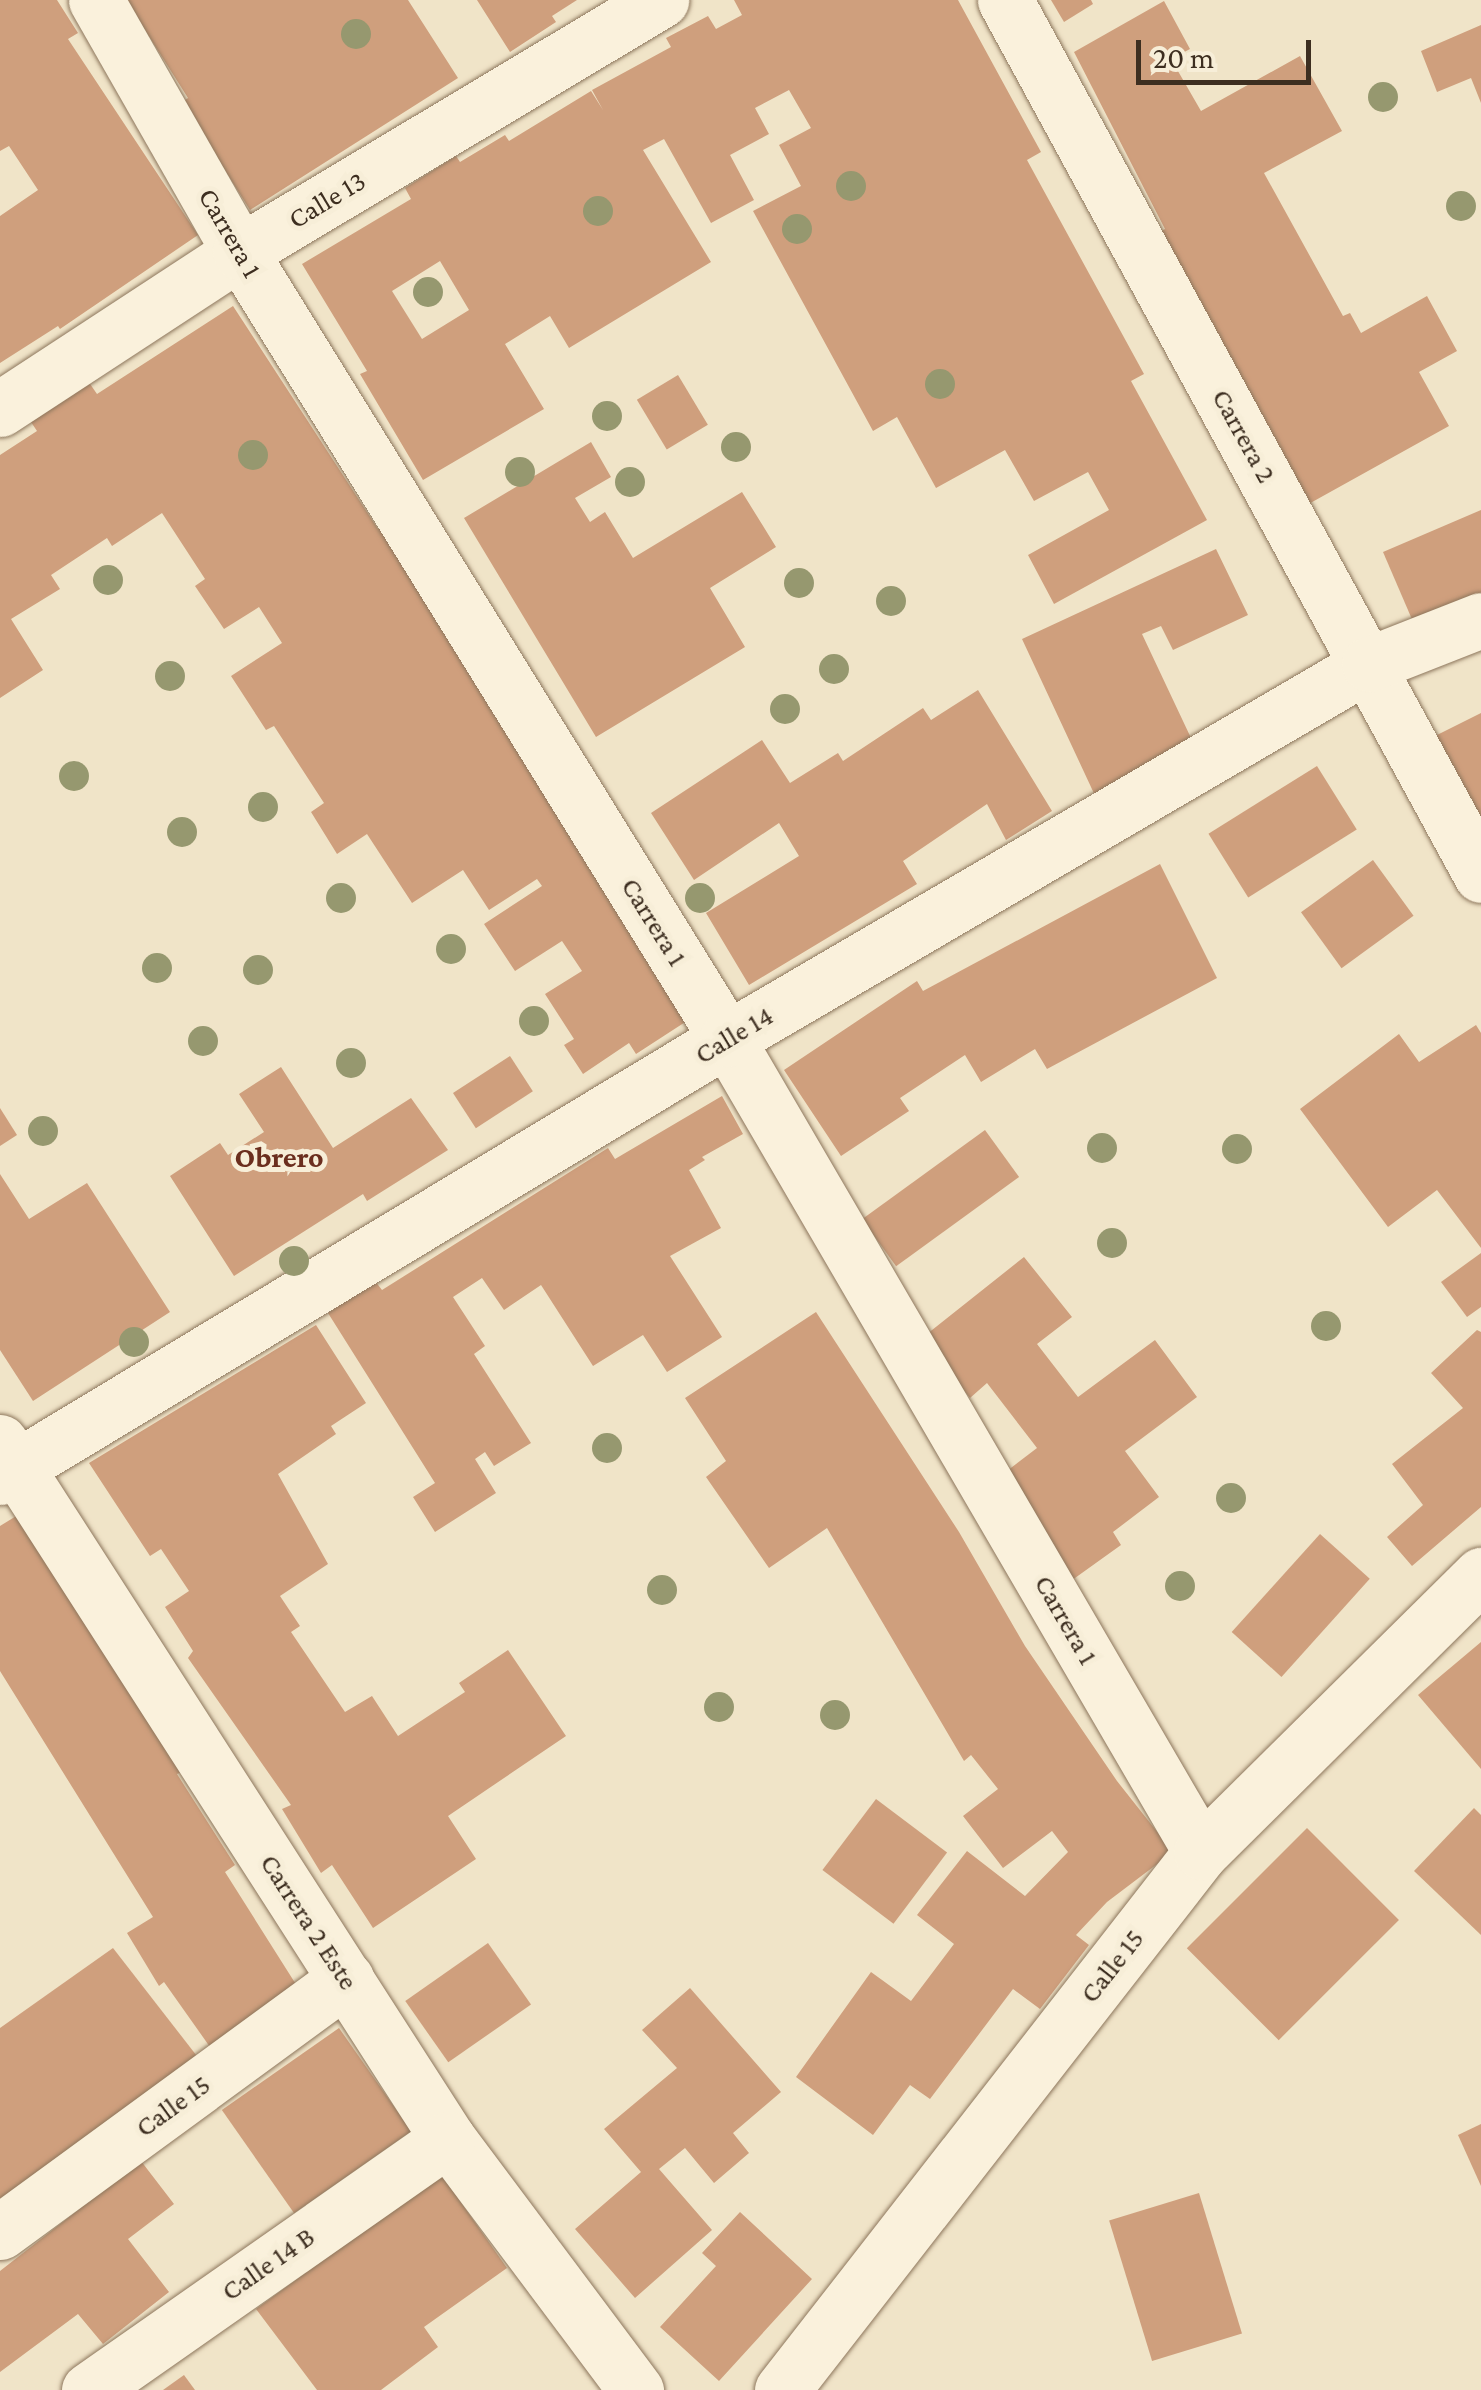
<!DOCTYPE html>
<html>
<head>
<meta charset="utf-8">
<style>
  body { margin:0 }
  #map { position:relative; width:1481px; height:2390px; overflow:hidden; background:#f0e4c8; font-family:"Crimson Pro",serif }
  div>[style] { position:absolute }
  .building>* { inset:0; background:#cf9f7d; transform-origin:0 0 }
  .roads { filter:drop-shadow(0 0 2px #8d765c) drop-shadow(0 0 2px #8d765c) }
  .minor>* { height:55px; margin:-27.5px; padding:0 27.5px; transform-origin:27.5px; border-radius:27.5px; background:#faf1dc }
  .trees>* { width:30px; height:30px; margin:-15px; border-radius:50%; background:#96986f }
  span { translate:-50% -50%; white-space:nowrap; text-align:center; line-height:1.15; -webkit-text-stroke:10px #f7eed8; paint-order:stroke }
  .street-label { font-size:28px; color:#3d2e20 }
  .neighbourhood-label { font-size:30px; color:#6b2e1e; font-weight:700 }
  .scale { position:absolute; left:1136px; top:40px; width:175px; height:45px; box-sizing:border-box; border:5px solid #3d2e20; border-top:0; padding-left:12px; font-size:30px; line-height:35px; white-space:nowrap; color:#3d2e20; -webkit-text-stroke:8px #f7eed8; paint-order:stroke }
</style>
</head>
<body>
<div id="map">
  <div class="building">
    <div style="clip-path:polygon(0 0,57px 0,78px 33px,68px 39px,198px 235px,60px 329px,58px 326px,0 363px,0 216px,38px 190px,9px 146px,0 151px)"></div>
    <div style="clip-path:polygon(126px 0,408px 0,458px 78px,250px 210px,182px 102px,188px 98px)"></div>
    <div style="clip-path:polygon(477px 0,577px 0,552px 16px,556px 22px,510px 52px)"></div>
    <div style="clip-path:polygon(evenodd,734px 0,958px 0,1041px 152px,1027px 160px,1144px 374px,1131px 381px,1207px 520px,1054px 604px,1028px 555px,1109px 510px,1088px 472px,1034px 501px,1005px 450px,936px 488px,897px 417px,873px 431px,753px 211px,801px 186px,779px 145px,811px 128px,789px 90px,755px 108px,769px 134px,730px 155px,754px 200px,711px 223px,664px 139px,643px 150px,711px 262px,569px 348px,550px 316px,505px 344px,544px 409px,423px 480px,360px 374px,367px 371px,302px 264px,411px 199px,405px 188px,456px 156px,460px 162px,505px 135px,509px 141px,591px 91px,603px 110px,592px 90px,671px 47px,666px 38px,708px 16px,716px 29px,742px 15px,734px 0,440px 261px,469px 310px,422px 339px,392px 291px,440px 261px)"></div>
    <div style="clip-path:polygon(1051px 0,1091px 0,1093px 4px,1064px 22px)"></div>
    <div style="clip-path:polygon(1164px 1px,1190px 49px,1171px 59px,1201px 111px,1300px 56px,1342px 131px,1264px 173px,1343px 316px,1350px 313px,1361px 333px,1427px 296px,1457px 351px,1419px 372px,1449px 426px,1287px 516px,1148px 238px,1165px 229px,1074px 52px)"></div>
    <div style="clip-path:polygon(1481px 25px,1481px 103px,1471px 78px,1437px 92px,1421px 51px)"></div>
    <div style="clip-path:polygon(233px 306px,378px 529px,385px 525px,693px 1017px,636px 1054px,629px 1043px,583px 1074px,564px 1045px,574px 1039px,545px 994px,582px 971px,562px 941px,515px 971px,484px 924px,542px 886px,537px 879px,489px 910px,463px 870px,412px 903px,367px 834px,337px 854px,311px 812px,324px 803px,274px 726px,266px 730px,231px 676px,282px 643px,259px 607px,224px 629px,195px 586px,205px 579px,162px 513px,112px 546px,107px 538px,51px 575px,60px 589px,11px 619px,43px 670px,0 698px,0 455px,37px 431px,29px 419px,88px 381px,97px 394px)"></div>
    <div style="left:678px;top:375px;width:58px;height:48px;rotate:59deg"></div>
    <div style="clip-path:polygon(591px 442px,611px 477px,575px 498px,590px 522px,605px 512px,633px 558px,742px 492px,776px 547px,710px 588px,745px 647px,596px 737px,464px 518px)"></div>
    <div style="clip-path:polygon(1481px 510px,1481px 595px,1414px 624px,1383px 552px)"></div>
    <div style="clip-path:polygon(1216px 549px,1248px 615px,1173px 650px,1161px 626px,1142px 634px,1199px 755px,1098px 802px,1022px 639px)"></div>
    <div style="clip-path:polygon(978px 690px,1052px 811px,1006px 840px,987px 804px,903px 861px,917px 884px,749px 985px,706px 913px,799px 856px,779px 823px,694px 880px,651px 813px,762px 740px,790px 783px,838px 753px,843px 761px,923px 708px,931px 720px)"></div>
    <div style="clip-path:polygon(1481px 713px,1481px 827px,1435px 736px)"></div>
    <div style="left:1317px;top:766px;width:75px;height:128px;rotate:58deg"></div>
    <div style="left:1373px;top:860px;width:69px;height:89px;rotate:54deg"></div>
    <div style="clip-path:polygon(1160px 864px,1217px 978px,1047px 1069px,1035px 1049px,981px 1082px,965px 1055px,900px 1098px,909px 1111px,841px 1156px,784px 1070px,917px 981px,923px 991px)"></div>
    <div style="clip-path:polygon(1476px 1025px,1481px 1033px,1481px 1248px,1437px 1190px,1388px 1227px,1300px 1109px,1399px 1034px,1419px 1062px)"></div>
    <div style="left:510px;top:1056px;width:42px;height:68px;rotate:57deg"></div>
    <div style="clip-path:polygon(281px 1067px,333px 1148px,411px 1098px,448px 1150px,367px 1201px,363px 1194px,234px 1276px,170px 1176px,220px 1143px,228px 1155px,264px 1132px,239px 1094px)"></div>
    <div style="clip-path:polygon(722px 1096px,743px 1134px,702px 1157px,705px 1160px,689px 1170px,721px 1228px,670px 1256px,722px 1337px,667px 1372px,643px 1335px,593px 1366px,541px 1285px,504px 1310px,482px 1278px,453px 1297px,485px 1346px,474px 1354px,531px 1443px,494px 1466px,485px 1452px,475px 1459px,496px 1493px,435px 1532px,413px 1497px,435px 1483px,328px 1313px,375px 1281px,382px 1290px,608px 1148px,615px 1159px)"></div>
    <div style="clip-path:polygon(0 1108px,17px 1135px,0 1146px)"></div>
    <div style="left:985px;top:1130px;width:58px;height:152px;rotate:54deg"></div>
    <div style="clip-path:polygon(0 1174px,29px 1219px,87px 1183px,170px 1312px,33px 1401px,0 1350px)"></div>
    <div style="clip-path:polygon(1481px 1253px,1481px 1307px,1467px 1317px,1441px 1282px)"></div>
    <div style="clip-path:polygon(1024px 1257px,1072px 1317px,1037px 1344px,1078px 1397px,1155px 1340px,1197px 1397px,1125px 1451px,1159px 1497px,1113px 1532px,1121px 1545px,1068px 1583px,994px 1481px,1037px 1448px,987px 1383px,970px 1398px,922px 1338px)"></div>
    <div style="clip-path:polygon(816px 1312px,959px 1532px,1025px 1646px,1117px 1781px,1173px 1852px,1107px 1902px,1076px 1935px,1089px 1945px,1040px 2009px,1013px 1989px,930px 2099px,910px 2085px,873px 2135px,796px 2077px,871px 1972px,911px 2001px,954px 1944px,917px 1915px,967px 1851px,1025px 1896px,1068px 1852px,1052px 1831px,1003px 1868px,963px 1816px,998px 1789px,971px 1755px,964px 1761px,827px 1528px,769px 1568px,706px 1477px,726px 1461px,685px 1398px)"></div>
    <div style="clip-path:polygon(316px 1325px,366px 1403px,331px 1426px,336px 1434px,278px 1474px,328px 1564px,280px 1596px,300px 1626px,291px 1632px,345px 1712px,372px 1696px,398px 1736px,465px 1692px,459px 1683px,508px 1650px,566px 1736px,448px 1816px,476px 1859px,373px 1928px,332px 1865px,321px 1873px,282px 1809px,291px 1805px,188px 1658px,193px 1651px,165px 1607px,189px 1591px,161px 1549px,150px 1556px,89px 1463px)"></div>
    <div style="clip-path:polygon(1477px 1330px,1481px 1332px,1481px 1507px,1412px 1566px,1387px 1537px,1423px 1505px,1392px 1464px,1463px 1408px,1431px 1373px)"></div>
    <div style="clip-path:polygon(26px 1510px,182px 1772px,177px 1774px,235px 1865px,225px 1872px,297px 1986px,210px 2047px,164px 1982px,159px 1986px,127px 1933px,153px 1917px,0 1671px,0 1526px)"></div>
    <div style="left:1320px;top:1534px;width:67px;height:132px;rotate:42deg"></div>
    <div style="clip-path:polygon(1481px 1642px,1481px 1769px,1418px 1695px)"></div>
    <div style="left:876px;top:1799px;width:89px;height:89px;rotate:37deg"></div>
    <div style="clip-path:polygon(1474px 1808px,1481px 1815px,1481px 1935px,1414px 1871px)"></div>
    <div style="left:1307px;top:1828px;width:130px;height:170px;rotate:45deg"></div>
    <div style="left:488px;top:1943px;width:75px;height:101px;rotate:55deg"></div>
    <div style="clip-path:polygon(113px 1948px,200px 2060px,0 2215px,0 2028px)"></div>
    <div style="clip-path:polygon(690px 1988px,781px 2092px,733px 2133px,749px 2153px,714px 2183px,685px 2148px,659px 2169px,712px 2230px,635px 2298px,575px 2229px,641px 2172px,604px 2129px,677px 2068px,642px 2030px)"></div>
    <div style="left:339px;top:2028px;width:126px;height:143px;rotate:55deg"></div>
    <div style="clip-path:polygon(1481px 2124px,1481px 2186px,1458px 2135px)"></div>
    <div style="clip-path:polygon(141px 2161px,174px 2204px,128px 2239px,169px 2292px,103px 2344px,78px 2314px,0 2372px,0 2271px)"></div>
    <div style="clip-path:polygon(441px 2174px,507px 2268px,424px 2327px,438px 2347px,381px 2390px,317px 2390px,256px 2309px)"></div>
    <div style="left:1199px;top:2193px;width:147px;height:94px;rotate:73deg"></div>
    <div style="clip-path:polygon(740px 2212px,812px 2279px,719px 2381px,660px 2327px,716px 2266px,702px 2253px)"></div>
    <div style="clip-path:polygon(184px 2375px,195px 2390px,163px 2390px)"></div>
  </div>
  <div class="roads">
    <div class="minor">
      <div style="left:96px;top:0;width:290px;rotate:60.3deg"></div>
      <div style="left:240px;top:252px;width:925px;rotate:58.25deg"></div>
      <div style="left:727px;top:1039px;width:941px;rotate:59.76deg"></div>
      <div style="left:1005px;top:0;width:996px;rotate:61.45deg"></div>
      <div style="left:0;top:409px;width:287px;rotate:-33.2deg"></div>
      <div style="left:240px;top:252px;width:491px;rotate:-30.9deg"></div>
      <div style="left:0;top:1442px;width:829px;rotate:57.27deg"></div>
      <div style="left:448px;top:2139px;width:314px;rotate:53.2deg"></div>
      <div style="left:0;top:1477px;width:849px;rotate:-31.07deg"></div>
      <div style="left:727px;top:1039px;width:743px;rotate:-30.29deg"></div>
      <div style="left:1369px;top:664px;width:120px;rotate:-21.4deg"></div>
      <div style="left:0;top:2232px;width:429px;rotate:-36.2deg"></div>
      <div style="left:89px;top:2390px;width:438px;rotate:-35deg"></div>
      <div style="left:782px;top:2390px;width:682px;rotate:-52.09deg"></div>
      <div style="left:1201px;top:1852px;width:394px;rotate:-44.7deg"></div>
    </div>
  </div>
  <div class="trees">
    <div style="left:356px;top:34px"></div>
    <div style="left:1383px;top:97px"></div>
    <div style="left:851px;top:186px"></div>
    <div style="left:1461px;top:206px"></div>
    <div style="left:598px;top:211px"></div>
    <div style="left:797px;top:229px"></div>
    <div style="left:428px;top:292px"></div>
    <div style="left:940px;top:384px"></div>
    <div style="left:607px;top:416px"></div>
    <div style="left:736px;top:447px"></div>
    <div style="left:253px;top:455px"></div>
    <div style="left:520px;top:472px"></div>
    <div style="left:630px;top:482px"></div>
    <div style="left:108px;top:580px"></div>
    <div style="left:799px;top:583px"></div>
    <div style="left:891px;top:601px"></div>
    <div style="left:834px;top:669px"></div>
    <div style="left:170px;top:676px"></div>
    <div style="left:785px;top:709px"></div>
    <div style="left:74px;top:776px"></div>
    <div style="left:263px;top:807px"></div>
    <div style="left:182px;top:832px"></div>
    <div style="left:341px;top:898px"></div>
    <div style="left:700px;top:898px"></div>
    <div style="left:451px;top:949px"></div>
    <div style="left:157px;top:968px"></div>
    <div style="left:258px;top:970px"></div>
    <div style="left:534px;top:1021px"></div>
    <div style="left:203px;top:1041px"></div>
    <div style="left:351px;top:1063px"></div>
    <div style="left:43px;top:1131px"></div>
    <div style="left:1102px;top:1148px"></div>
    <div style="left:1237px;top:1149px"></div>
    <div style="left:1112px;top:1243px"></div>
    <div style="left:294px;top:1261px"></div>
    <div style="left:1326px;top:1326px"></div>
    <div style="left:134px;top:1342px"></div>
    <div style="left:607px;top:1448px"></div>
    <div style="left:1231px;top:1498px"></div>
    <div style="left:1180px;top:1586px"></div>
    <div style="left:662px;top:1590px"></div>
    <div style="left:719px;top:1707px"></div>
    <div style="left:835px;top:1715px"></div>
  </div>
  <div class="street-label">
    <span style="left:327px;top:200px;rotate:-31deg">Calle 13</span>
    <span style="left:230px;top:233px;rotate:60deg">Carrera 1</span>
    <span style="left:1244px;top:436px;rotate:61deg">Carrera 2</span>
    <span style="left:654px;top:922px;rotate:58deg">Carrera 1</span>
    <span style="left:734px;top:1035px;rotate:-31deg">Calle 14</span>
    <span style="left:1066px;top:1620px;rotate:60deg">Carrera 1</span>
    <span style="left:309px;top:1922px;rotate:57deg">Carrera 2 Este</span>
    <span style="left:1112px;top:1966px;rotate:-52deg">Calle 15</span>
    <span style="left:173px;top:2106px;rotate:-36deg">Calle 15</span>
    <span style="left:268px;top:2264px;rotate:-35deg">Calle 14 B</span>
  </div>
  <div class="neighbourhood-label">
    <span style="left:279px;top:1157px">Obrero</span>
  </div>
  <div class="scale">20 m</div>
</div>
</body>
</html>
